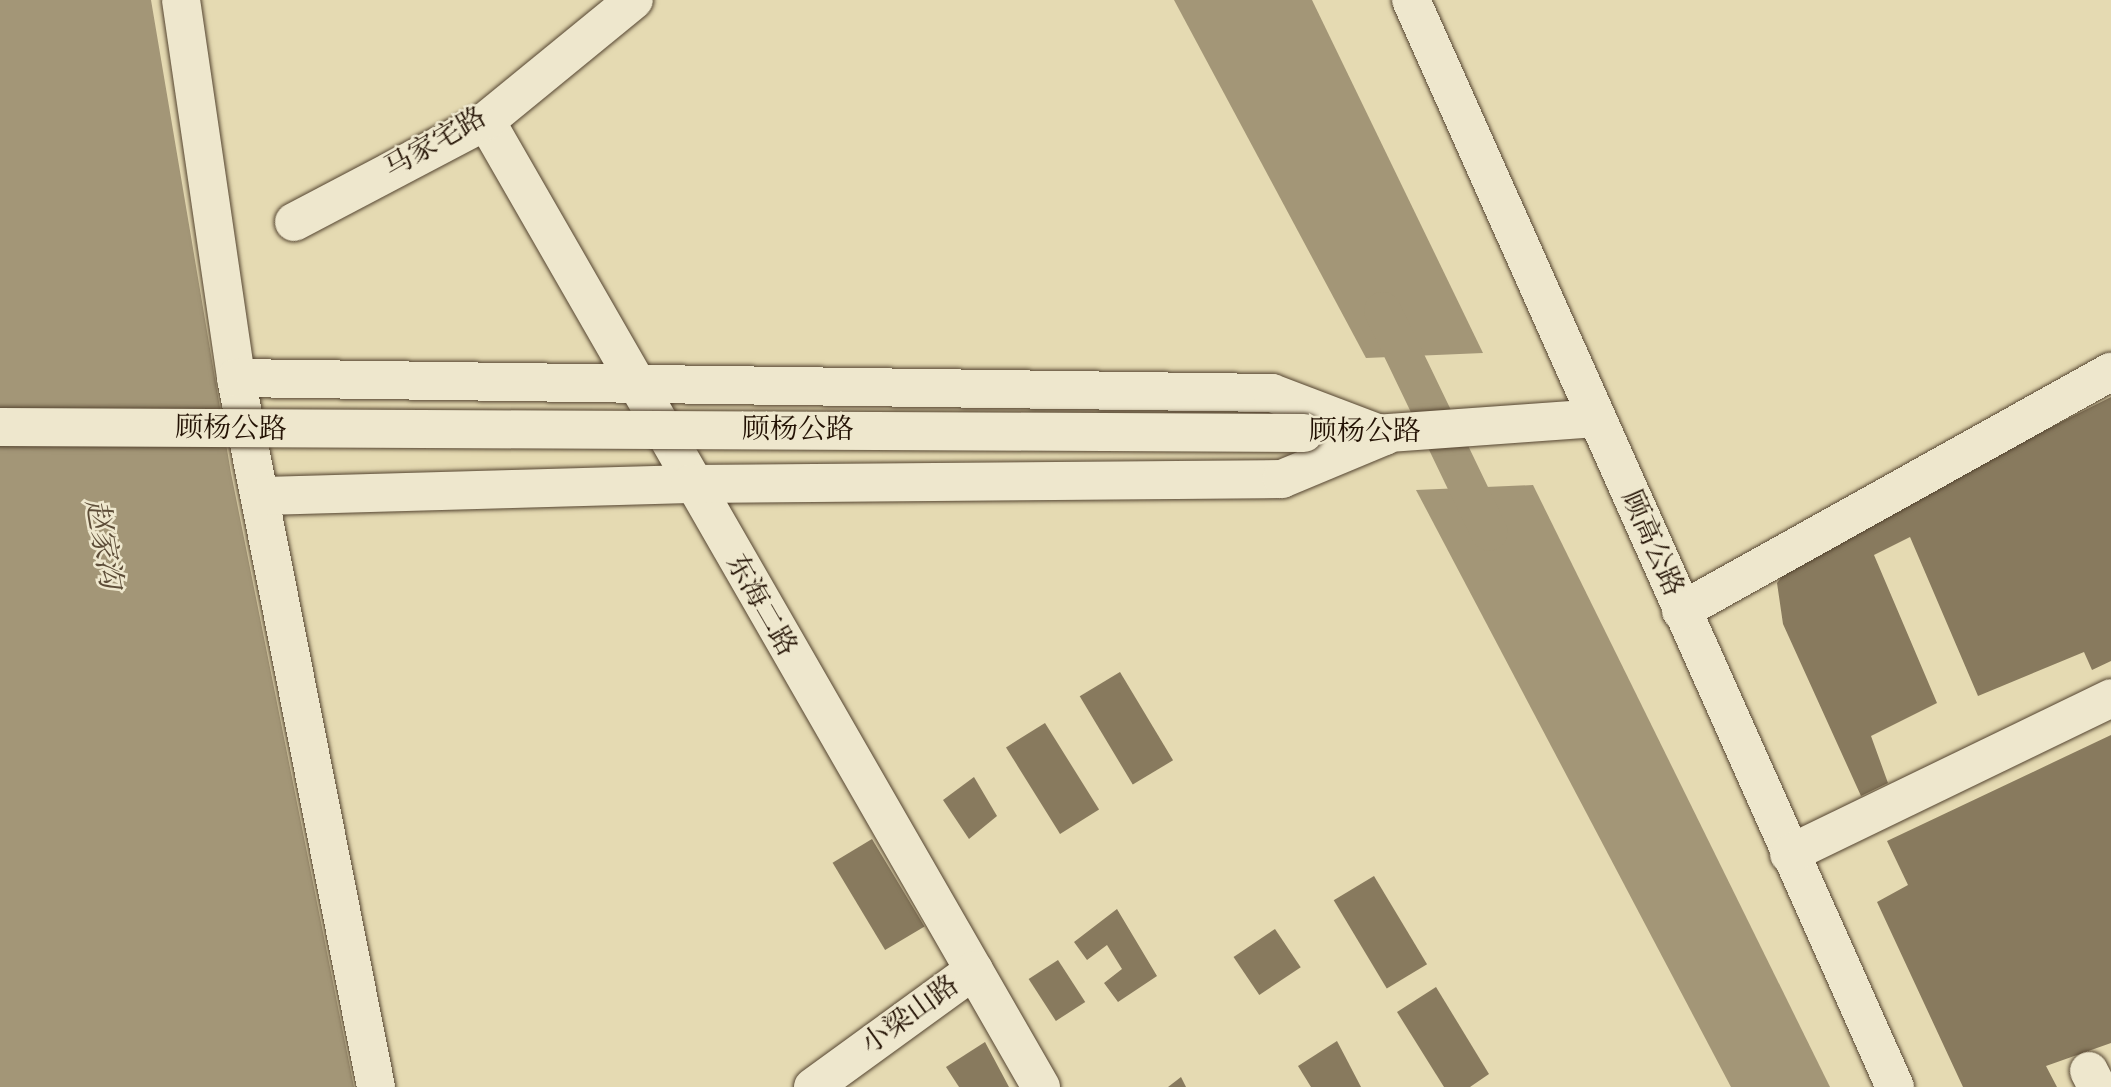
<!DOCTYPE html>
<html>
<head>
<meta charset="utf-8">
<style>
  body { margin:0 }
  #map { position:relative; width:2111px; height:1087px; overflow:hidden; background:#e5dab2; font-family:Vollkorn,"Noto Serif SC",serif }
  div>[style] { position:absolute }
  .water>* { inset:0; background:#a39677 }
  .canal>* { height:37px; margin:-18.5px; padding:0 18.5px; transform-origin:18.5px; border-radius:18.5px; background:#a39677 }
  .building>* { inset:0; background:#887a5e; transform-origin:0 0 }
  .roads { filter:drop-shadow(0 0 2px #544430) drop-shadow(0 0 2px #544430) }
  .minor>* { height:38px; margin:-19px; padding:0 19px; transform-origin:19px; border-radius:19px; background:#eee7cd }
  .bridges { filter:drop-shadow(0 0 2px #544430) drop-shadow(0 0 2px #544430) }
  .minor-bridge>* { height:38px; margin:-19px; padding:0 19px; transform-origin:19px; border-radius:19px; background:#eee7cd }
  span { translate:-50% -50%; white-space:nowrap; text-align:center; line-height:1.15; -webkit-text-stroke:5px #eee7cd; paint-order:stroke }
  .street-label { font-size:28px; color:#231204 }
  .water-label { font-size:30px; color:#5d4d38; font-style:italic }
</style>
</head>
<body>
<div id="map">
  <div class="water">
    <div style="clip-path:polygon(0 0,151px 0,231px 473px,354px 1087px,0 1087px)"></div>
    <div style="clip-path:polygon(1174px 0,1312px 0,1483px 353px,1366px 358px)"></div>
    <div style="clip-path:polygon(1533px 485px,1830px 1087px,1731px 1087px,1416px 490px)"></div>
  </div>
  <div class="canal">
    <div style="left:1382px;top:310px;width:246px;rotate:64.3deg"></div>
  </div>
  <div class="building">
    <div style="clip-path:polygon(2111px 397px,2111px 661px,2092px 670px,2084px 652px,1978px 696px,1910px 537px,1874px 555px,1937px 703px,1871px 736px,1888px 783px,1861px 796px,1783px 624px,1777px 583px,1800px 553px)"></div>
    <div style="left:1120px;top:672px;width:103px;height:47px;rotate:59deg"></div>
    <div style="left:1045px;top:723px;width:102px;height:46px;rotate:58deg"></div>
    <div style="clip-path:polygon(2111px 735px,2111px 1043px,2046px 1066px,2057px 1087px,1963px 1087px,1877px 902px,1908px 885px,1887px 841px)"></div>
    <div style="clip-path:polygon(974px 777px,997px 816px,969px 839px,943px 800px)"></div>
    <div style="left:872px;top:839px;width:102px;height:46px;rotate:59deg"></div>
    <div style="left:1374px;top:876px;width:103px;height:47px;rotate:59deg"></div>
    <div style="clip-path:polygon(1117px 909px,1157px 976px,1118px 1002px,1104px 983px,1122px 969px,1107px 945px,1087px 960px,1074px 942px)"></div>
    <div style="left:1275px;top:929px;width:46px;height:50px;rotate:56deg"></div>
    <div style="left:1058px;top:960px;width:50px;height:35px;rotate:57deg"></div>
    <div style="clip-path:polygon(1436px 987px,1489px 1074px,1470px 1087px,1444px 1087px,1397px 1012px)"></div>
    <div style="clip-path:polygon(1337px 1041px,1361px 1087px,1311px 1087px,1298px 1066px)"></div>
    <div style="clip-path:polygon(985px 1042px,1009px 1087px,959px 1087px,946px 1067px)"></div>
    <div style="clip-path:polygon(1181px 1077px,1186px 1087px,1168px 1087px)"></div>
  </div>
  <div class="roads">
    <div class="minor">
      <div style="left:181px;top:0;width:382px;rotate:81.7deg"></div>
      <div style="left:236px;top:378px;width:723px;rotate:78.83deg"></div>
      <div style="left:1411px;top:0;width:1190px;rotate:66deg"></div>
      <div style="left:486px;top:121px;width:1114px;rotate:60.12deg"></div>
      <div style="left:294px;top:222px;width:217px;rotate:-27.7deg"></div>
      <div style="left:486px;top:121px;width:191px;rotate:-39.3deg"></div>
      <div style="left:236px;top:378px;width:1036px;rotate:0.83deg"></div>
      <div style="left:1272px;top:393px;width:121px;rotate:20.8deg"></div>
      <div style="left:1361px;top:435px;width:236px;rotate:-4.1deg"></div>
      <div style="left:264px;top:496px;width:426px;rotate:-1.6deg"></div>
      <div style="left:690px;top:484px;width:592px;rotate:-0.48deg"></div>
      <div style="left:1282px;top:479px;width:112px;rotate:-22.7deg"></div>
      <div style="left:1681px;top:611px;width:492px;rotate:-29.1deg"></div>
      <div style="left:1789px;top:854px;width:358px;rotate:-25.8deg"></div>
      <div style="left:2089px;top:1071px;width:18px;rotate:63deg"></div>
      <div style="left:813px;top:1087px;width:199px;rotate:-36deg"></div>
    </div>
  </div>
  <div class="bridges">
    <div class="minor-bridge">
      <div style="left:0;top:427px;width:1304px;rotate:0.26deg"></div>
    </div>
  </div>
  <div class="street-label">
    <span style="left:436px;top:144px;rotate:-30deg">马家宅路</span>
    <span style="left:231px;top:430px;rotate:1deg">顾杨公路</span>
    <span style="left:798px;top:431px">顾杨公路</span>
    <span style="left:1365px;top:433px">顾杨公路</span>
    <span style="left:1651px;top:544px;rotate:66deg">顾高公路</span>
    <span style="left:760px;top:606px;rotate:60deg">东海二路</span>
    <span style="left:911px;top:1016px;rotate:-36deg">小梁山路</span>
  </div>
  <div class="water-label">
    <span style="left:102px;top:544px;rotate:80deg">赵家沟</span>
  </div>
</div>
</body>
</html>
